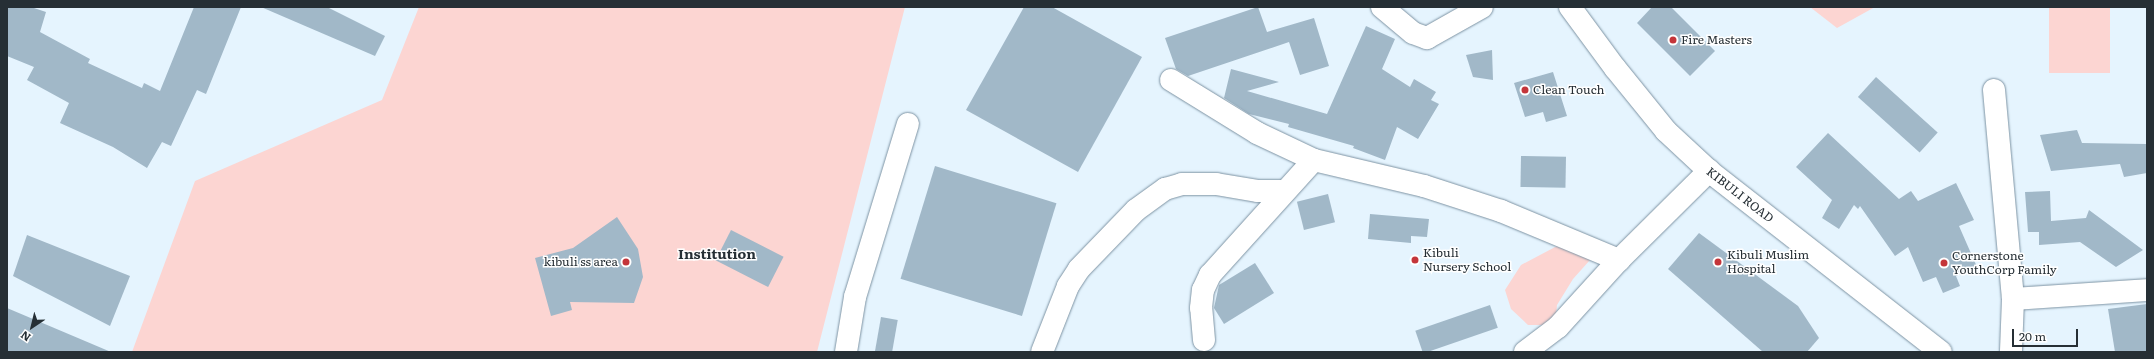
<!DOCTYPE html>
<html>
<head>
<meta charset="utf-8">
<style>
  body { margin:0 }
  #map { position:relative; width:2154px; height:359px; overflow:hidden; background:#e5f4fe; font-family:Literata,serif }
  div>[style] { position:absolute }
  .green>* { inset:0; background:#fcd5d2; transform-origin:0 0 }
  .building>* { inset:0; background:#a1b8c8; transform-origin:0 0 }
  .roads { filter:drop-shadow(0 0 1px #7d93a3) drop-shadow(0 0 1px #7d93a3) }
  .minor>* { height:22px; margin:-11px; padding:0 11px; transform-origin:11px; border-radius:11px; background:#fff }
  .dots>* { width:11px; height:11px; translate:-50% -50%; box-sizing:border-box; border:2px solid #fff; border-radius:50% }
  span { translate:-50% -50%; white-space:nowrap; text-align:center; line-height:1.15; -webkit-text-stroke:3px #fff; paint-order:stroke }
  .poi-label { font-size:12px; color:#262f35 }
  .left { translate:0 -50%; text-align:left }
  .right { translate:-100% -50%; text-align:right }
  .street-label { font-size:12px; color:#262f35 }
  .quarter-label { font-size:14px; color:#262f35; font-weight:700 }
  .frame { position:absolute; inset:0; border:8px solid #262f35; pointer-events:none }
  .north { position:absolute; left:12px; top:307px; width:40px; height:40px; -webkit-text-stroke:3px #fff; paint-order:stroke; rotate:215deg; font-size:11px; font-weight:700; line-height:16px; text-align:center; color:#262f35 }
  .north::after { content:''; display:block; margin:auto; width:14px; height:18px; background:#262f35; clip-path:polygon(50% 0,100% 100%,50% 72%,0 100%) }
  .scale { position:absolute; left:2012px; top:329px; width:66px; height:18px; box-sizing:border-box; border:2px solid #262f35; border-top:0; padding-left:5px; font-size:12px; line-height:14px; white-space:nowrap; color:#262f35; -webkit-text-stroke:3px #fff; paint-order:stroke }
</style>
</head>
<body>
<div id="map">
  <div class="green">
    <div style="clip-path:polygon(419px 7px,905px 7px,817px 352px,132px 352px,195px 181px,382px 100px)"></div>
    <div style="clip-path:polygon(1810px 7px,1875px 7px,1837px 28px)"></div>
    <div style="left:2049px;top:7px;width:61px;height:66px"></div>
    <div style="clip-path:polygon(1559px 245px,1590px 260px,1573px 279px,1557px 305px,1555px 325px,1528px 325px,1511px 309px,1505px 290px,1521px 265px)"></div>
  </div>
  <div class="building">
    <div style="clip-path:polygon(7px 7px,31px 7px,46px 12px,40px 32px,90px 59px,88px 63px,142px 88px,144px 83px,160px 91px,194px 7px,241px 7px,206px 94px,197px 90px,171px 146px,162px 142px,147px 168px,113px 147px,60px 123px,69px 103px,27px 80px,34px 67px,7px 56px)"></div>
    <div style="clip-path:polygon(261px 7px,327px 7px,385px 36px,375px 56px)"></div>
    <div style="clip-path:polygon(1024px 7px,1052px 7px,1142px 57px,1078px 172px,966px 110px)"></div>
    <div style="clip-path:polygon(1258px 7px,1267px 32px,1314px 18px,1329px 66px,1300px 75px,1289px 42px,1188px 76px,1176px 69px,1165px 38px)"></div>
    <div style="clip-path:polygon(1652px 7px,1671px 7px,1715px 51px,1690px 76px,1637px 23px)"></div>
    <div style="clip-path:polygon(1366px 26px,1395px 39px,1382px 69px,1410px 87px,1414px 79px,1436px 92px,1431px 100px,1439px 104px,1418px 139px,1397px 127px,1385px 160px,1353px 148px,1354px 146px,1288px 127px,1289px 124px,1249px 114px,1224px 98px,1231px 69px,1279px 82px,1247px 91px,1327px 114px)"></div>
    <div style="clip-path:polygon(1492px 50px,1493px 80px,1473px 77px,1466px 55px)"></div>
    <div style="clip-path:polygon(1553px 72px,1567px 116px,1546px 122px,1543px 112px,1525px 117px,1514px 83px)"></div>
    <div style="left:1876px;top:77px;width:83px;height:27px;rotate:42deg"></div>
    <div style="clip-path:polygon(2077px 130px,2082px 143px,2147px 144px,2147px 173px,2124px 177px,2120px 164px,2051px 171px,2040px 135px)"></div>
    <div style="clip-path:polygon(1828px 133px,1899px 199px,1911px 191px,1918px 201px,1956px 183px,1974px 220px,1959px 226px,1977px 267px,1956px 276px,1960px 286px,1943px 293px,1936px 277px,1923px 282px,1908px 247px,1895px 256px,1860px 206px,1858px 209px,1854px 205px,1839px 229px,1822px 218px,1832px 200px,1796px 167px)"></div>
    <div style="left:1521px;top:156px;width:45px;height:31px;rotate:1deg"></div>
    <div style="left:935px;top:166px;width:127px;height:118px;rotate:17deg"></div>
    <div style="clip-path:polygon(2050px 191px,2051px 221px,2086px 218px,2089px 210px,2143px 250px,2116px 267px,2080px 242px,2039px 245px,2039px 232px,2028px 232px,2025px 192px)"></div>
    <div style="left:1328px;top:194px;width:29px;height:32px;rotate:76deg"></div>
    <div style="clip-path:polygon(1370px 214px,1429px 219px,1427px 237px,1411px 236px,1411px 243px,1368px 239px)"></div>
    <div style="clip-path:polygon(617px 217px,638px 249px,643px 277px,634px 303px,570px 302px,572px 310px,551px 316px,535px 258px,573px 248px)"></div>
    <div style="left:731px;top:230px;width:59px;height:34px;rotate:27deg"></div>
    <div style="clip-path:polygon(1699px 233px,1798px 306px,1819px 338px,1807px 352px,1763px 352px,1668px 269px)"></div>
    <div style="clip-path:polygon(27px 235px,130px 276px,110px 326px,13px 276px)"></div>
    <div style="clip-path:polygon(1255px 263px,1274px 293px,1224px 324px,1214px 308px,1219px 285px)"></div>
    <div style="clip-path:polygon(2147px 304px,2147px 352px,2115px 352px,2108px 309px)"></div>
    <div style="left:1490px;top:305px;width:24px;height:79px;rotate:71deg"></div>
    <div style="clip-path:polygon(7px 308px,111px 352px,7px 352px)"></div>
    <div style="left:881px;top:317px;width:17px;height:35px;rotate:10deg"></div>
  </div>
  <div class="roads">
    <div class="minor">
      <div style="left:1382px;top:7px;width:40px;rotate:40deg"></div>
      <div style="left:1413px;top:33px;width:15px;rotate:20deg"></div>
      <div style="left:1427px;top:38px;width:63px;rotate:-29.4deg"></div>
      <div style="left:1570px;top:7px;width:76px;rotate:53.6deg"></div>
      <div style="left:1615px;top:68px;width:81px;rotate:51deg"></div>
      <div style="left:1666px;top:131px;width:59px;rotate:42.9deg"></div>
      <div style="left:1709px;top:171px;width:294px;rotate:38deg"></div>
      <div style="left:1171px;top:80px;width:101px;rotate:31.6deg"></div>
      <div style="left:1257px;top:133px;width:63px;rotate:25.3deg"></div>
      <div style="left:1314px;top:160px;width:113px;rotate:13.3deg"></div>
      <div style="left:1424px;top:186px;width:81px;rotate:18deg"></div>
      <div style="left:1501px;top:211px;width:128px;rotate:22.6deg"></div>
      <div style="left:1994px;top:90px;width:210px;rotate:84.8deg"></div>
      <div style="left:2013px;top:299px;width:53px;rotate:92.2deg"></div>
      <div style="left:2013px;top:299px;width:134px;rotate:-3.8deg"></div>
      <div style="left:1204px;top:340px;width:32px;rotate:-95deg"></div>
      <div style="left:1201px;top:308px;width:18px;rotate:-84deg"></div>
      <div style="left:1203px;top:290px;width:17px;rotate:-65deg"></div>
      <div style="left:1210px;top:275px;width:155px;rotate:-47.9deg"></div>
      <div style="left:846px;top:352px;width:56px;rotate:-80.7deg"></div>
      <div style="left:855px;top:297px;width:181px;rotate:-73deg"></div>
      <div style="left:1042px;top:352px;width:71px;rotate:-68.5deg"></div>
      <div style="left:1068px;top:286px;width:20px;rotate:-57deg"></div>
      <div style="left:1079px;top:269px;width:82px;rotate:-46deg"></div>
      <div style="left:1136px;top:210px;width:36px;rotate:-36deg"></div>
      <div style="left:1165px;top:189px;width:18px;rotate:-16deg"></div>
      <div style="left:1182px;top:184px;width:34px"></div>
      <div style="left:1216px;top:184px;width:43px;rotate:9.5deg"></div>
      <div style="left:1258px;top:191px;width:26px"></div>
      <div style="left:1525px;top:352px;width:41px;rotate:-37.1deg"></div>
      <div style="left:1558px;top:327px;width:91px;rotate:-47.7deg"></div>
      <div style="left:1619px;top:260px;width:127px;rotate:-44.7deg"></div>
    </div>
  </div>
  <div class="dots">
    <div style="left:1673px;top:40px;background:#c4353a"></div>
    <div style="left:1525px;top:90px;background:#c4353a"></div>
    <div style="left:1415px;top:260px;background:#c4353a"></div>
    <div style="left:626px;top:262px;background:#c4353a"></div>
    <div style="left:1718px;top:262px;background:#c4353a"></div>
    <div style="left:1944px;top:263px;background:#c4353a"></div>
  </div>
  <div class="poi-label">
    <span class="left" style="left:1681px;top:40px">Fire Masters</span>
    <span class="left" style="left:1533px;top:90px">Clean Touch</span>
    <span class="left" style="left:1423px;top:260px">Kibuli<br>Nursery School</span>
    <span class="left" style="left:1727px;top:262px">Kibuli Muslim<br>Hospital</span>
    <span class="left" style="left:1952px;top:263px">Cornerstone<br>YouthCorp Family</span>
    <span class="right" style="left:618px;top:262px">kibuli ss area</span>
  </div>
  <div class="street-label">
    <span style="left:1740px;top:195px;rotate:38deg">KIBULI ROAD</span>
  </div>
  <div class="quarter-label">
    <span style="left:717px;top:253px">Institution</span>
  </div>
  <div class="frame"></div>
  <div class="north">N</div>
  <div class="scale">20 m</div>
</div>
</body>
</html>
